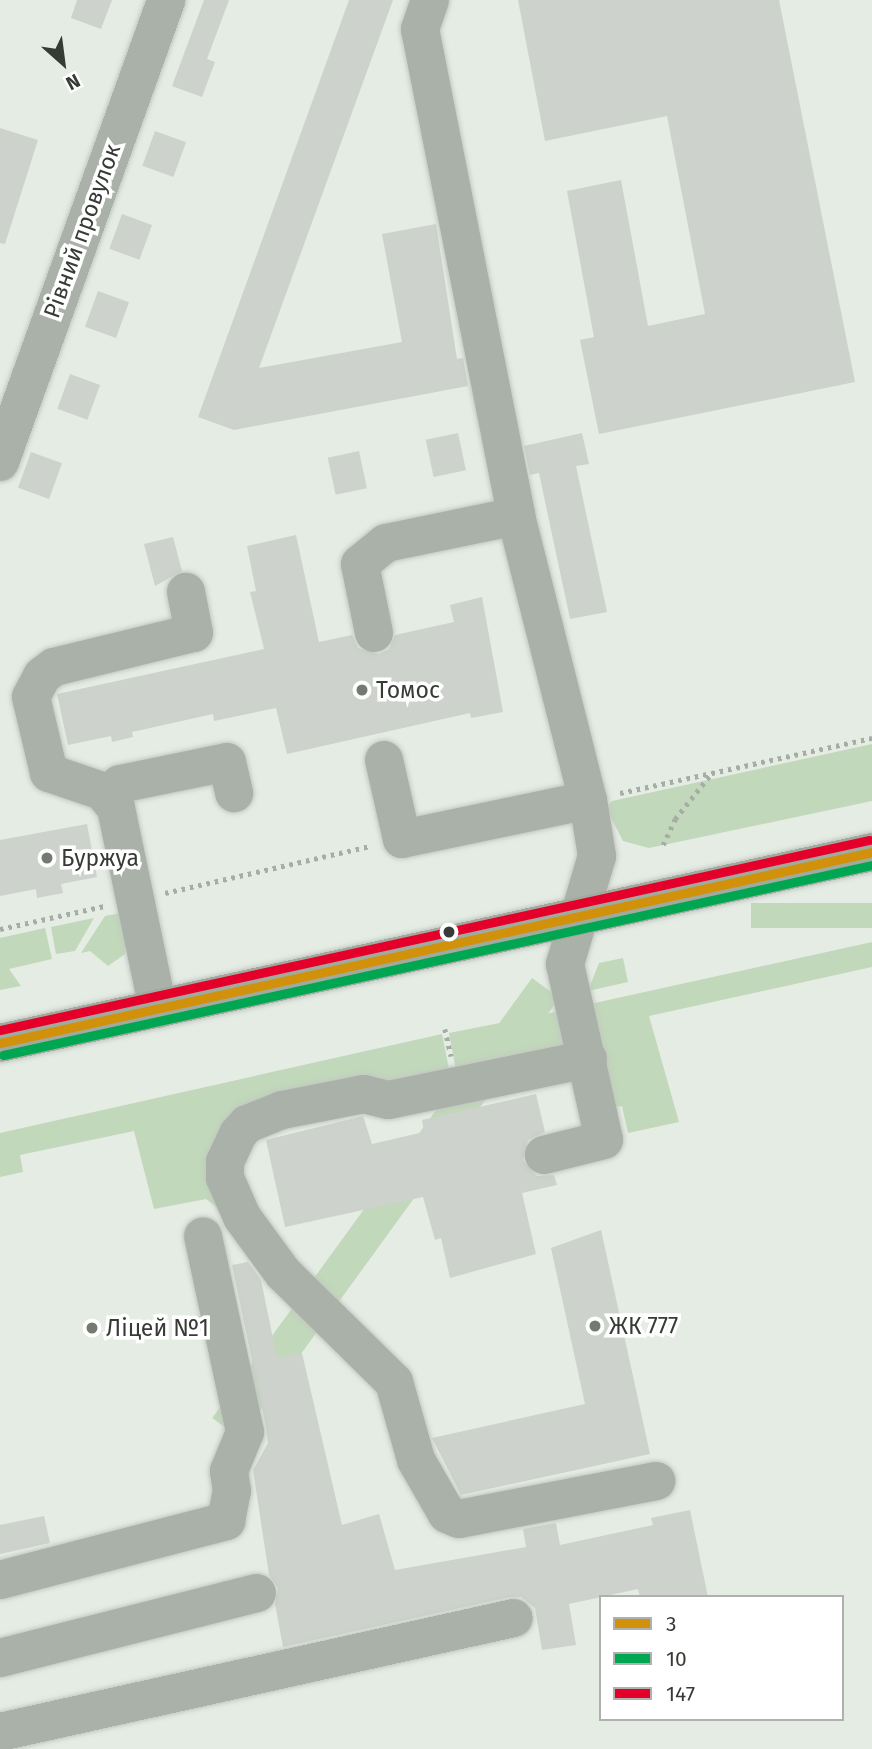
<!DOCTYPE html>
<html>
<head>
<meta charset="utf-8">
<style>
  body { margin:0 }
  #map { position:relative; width:872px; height:1749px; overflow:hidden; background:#e5ece4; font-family:"Fira Sans",sans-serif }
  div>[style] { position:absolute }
  .green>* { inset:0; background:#c1d8ba; transform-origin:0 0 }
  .building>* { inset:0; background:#cdd2cc; transform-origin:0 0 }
  .path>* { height:4.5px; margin-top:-2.25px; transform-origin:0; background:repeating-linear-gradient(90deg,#a6ada4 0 3.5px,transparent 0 8.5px) }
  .roads { filter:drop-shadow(0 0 2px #c3c8c2) drop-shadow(0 0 2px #c3c8c2) }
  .minor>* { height:38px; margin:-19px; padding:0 19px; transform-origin:19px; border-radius:19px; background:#aab1a8 }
  .major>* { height:38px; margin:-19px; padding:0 19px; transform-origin:19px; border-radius:19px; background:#a0aa9d }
  .bus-1>* { height:9px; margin:-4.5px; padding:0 4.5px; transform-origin:4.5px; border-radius:4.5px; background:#d1910b }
  .bus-2>* { height:9px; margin:-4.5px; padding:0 4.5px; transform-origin:4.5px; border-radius:4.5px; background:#00a651 }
  .bus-3>* { height:9px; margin:-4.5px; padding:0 4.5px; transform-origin:4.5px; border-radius:4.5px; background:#e4002b }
  .dots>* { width:19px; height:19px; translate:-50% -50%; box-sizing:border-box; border:4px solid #fff; border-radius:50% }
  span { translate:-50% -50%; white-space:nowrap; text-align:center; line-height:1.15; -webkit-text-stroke:7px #fff; paint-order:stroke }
  .street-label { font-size:23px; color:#373b35 }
  .poi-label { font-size:23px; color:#373b35 }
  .left { translate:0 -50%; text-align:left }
  .legend { position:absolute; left:599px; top:1595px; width:245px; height:126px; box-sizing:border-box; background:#fff; border:2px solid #afb1ae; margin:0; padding:9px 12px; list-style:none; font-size:21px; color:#373b35 }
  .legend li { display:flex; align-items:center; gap:14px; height:35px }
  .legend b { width:35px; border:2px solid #afb1ae }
  .north { position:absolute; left:28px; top:28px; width:70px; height:70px; -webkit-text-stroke:5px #fff; paint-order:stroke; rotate:152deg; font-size:19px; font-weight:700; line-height:28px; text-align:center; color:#373b35 }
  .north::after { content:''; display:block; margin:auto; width:24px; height:32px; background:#373b35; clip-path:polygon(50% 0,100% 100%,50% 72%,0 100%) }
</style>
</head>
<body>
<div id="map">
  <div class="green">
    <div style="clip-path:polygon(872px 744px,872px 801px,649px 848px,623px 841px,606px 808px,612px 801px)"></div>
    <div style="left:872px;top:903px;width:25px;height:121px;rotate:90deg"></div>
    <div style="clip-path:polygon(127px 912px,125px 954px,108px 966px,90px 951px,81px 953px,105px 916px)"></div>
    <div style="clip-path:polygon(94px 918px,75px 951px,56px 954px,51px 927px)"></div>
    <div style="clip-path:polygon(45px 928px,52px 959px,9px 969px,21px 986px,0 990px,0 938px)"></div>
    <div style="clip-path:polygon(872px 942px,872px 967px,649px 1016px,679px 1122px,628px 1133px,622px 1106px,609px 1108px,590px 1004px)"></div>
    <div style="clip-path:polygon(623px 958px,628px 982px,588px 991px,599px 963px)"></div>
    <div style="left:532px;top:978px;width:34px;height:544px;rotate:36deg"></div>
    <div style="clip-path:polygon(565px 1010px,572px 1042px,457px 1076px,449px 1033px)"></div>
    <div style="clip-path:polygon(442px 1034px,450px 1074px,276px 1105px,218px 1208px,206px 1199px,154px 1209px,134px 1131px,20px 1155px,23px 1172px,0 1177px,0 1133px)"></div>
  </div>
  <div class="building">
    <div style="clip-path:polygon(77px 0,112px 0,101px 29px,71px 18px)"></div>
    <div style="clip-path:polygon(204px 0,229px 0,207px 59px,215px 62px,202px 97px,172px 86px)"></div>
    <div style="clip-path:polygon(349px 0,393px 0,259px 368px,402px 342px,382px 234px,436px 224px,457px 359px,463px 358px,468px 386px,234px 430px,198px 417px)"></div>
    <div style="clip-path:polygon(518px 0,779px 0,855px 382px,599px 434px,580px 340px,594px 337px,567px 191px,621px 180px,648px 326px,705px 314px,667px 116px,545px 141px)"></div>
    <div style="clip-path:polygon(0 128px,38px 140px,5px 244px,0 243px)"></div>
    <div style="left:155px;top:131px;width:33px;height:37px;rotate:20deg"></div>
    <div style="left:122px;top:214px;width:32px;height:37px;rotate:20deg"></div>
    <div style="left:98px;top:291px;width:33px;height:38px;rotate:20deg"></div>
    <div style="left:70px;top:374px;width:32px;height:37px;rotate:20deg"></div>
    <div style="left:458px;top:433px;width:38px;height:33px;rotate:78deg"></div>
    <div style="clip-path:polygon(582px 433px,589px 464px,576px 466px,607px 612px,570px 619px,539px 473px,530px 475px,524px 446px)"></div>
    <div style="left:359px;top:451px;width:38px;height:32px;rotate:78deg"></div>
    <div style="left:31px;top:452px;width:33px;height:38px;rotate:20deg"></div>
    <div style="clip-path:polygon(296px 535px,319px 642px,352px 635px,358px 648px,379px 654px,389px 649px,395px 635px,454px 622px,450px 605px,482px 597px,503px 712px,471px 718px,470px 713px,287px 754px,276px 708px,214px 721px,213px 714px,132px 732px,133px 737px,112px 742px,111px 736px,68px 745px,57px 694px,264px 649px,250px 592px,256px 591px,247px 546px)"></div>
    <div style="clip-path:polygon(173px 537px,182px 571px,155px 586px,144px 544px)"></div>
    <div style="clip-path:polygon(87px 824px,97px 877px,61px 884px,63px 893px,37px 898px,36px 889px,0 896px,0 840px)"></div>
    <div style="clip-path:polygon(536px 1094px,545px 1132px,528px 1140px,523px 1160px,537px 1176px,554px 1175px,557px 1185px,522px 1193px,536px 1254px,450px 1278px,441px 1238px,435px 1240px,423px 1197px,285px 1227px,266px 1140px,363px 1116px,372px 1144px,424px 1132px,422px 1120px)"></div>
    <div style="clip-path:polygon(601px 1230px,650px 1454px,461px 1495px,432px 1438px,585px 1404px,551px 1248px)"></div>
    <div style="clip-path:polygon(248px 1262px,261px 1280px,277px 1358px,302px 1353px,342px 1525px,379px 1514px,395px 1570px,526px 1547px,523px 1529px,556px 1523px,560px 1545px,653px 1525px,651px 1518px,690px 1510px,708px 1597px,640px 1597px,638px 1589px,569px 1604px,576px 1645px,542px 1650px,535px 1608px,521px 1597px,510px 1597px,283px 1647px,275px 1604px,278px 1588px,269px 1575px,253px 1470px,268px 1443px,266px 1427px,232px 1265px)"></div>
    <div style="clip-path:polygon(44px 1516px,50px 1543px,0 1554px,0 1525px)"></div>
  </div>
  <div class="path">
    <div style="left:620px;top:793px;width:258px;rotate:-12.3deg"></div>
    <div style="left:663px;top:845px;width:29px;rotate:-65deg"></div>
    <div style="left:675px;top:819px;width:58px;rotate:-51.3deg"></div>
    <div style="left:165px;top:893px;width:211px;rotate:-12.9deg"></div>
    <div style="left:0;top:929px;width:107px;rotate:-12.4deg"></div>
    <div style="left:445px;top:1029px;width:28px;rotate:77deg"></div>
  </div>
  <div class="roads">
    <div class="minor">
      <div style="left:430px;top:0;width:31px;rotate:109deg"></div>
      <div style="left:420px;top:29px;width:496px;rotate:78.8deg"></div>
      <div style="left:0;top:462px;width:491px;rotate:-70.2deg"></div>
      <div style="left:374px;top:633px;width:70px;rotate:-101.5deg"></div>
      <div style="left:360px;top:564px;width:33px;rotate:-39deg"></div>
      <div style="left:386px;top:543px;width:133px;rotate:-11.7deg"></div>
      <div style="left:516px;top:516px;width:293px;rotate:75.8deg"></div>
      <div style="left:588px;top:800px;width:57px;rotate:80.9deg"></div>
      <div style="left:597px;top:856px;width:113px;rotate:106.5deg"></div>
      <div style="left:565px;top:964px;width:180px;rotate:77.5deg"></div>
      <div style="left:604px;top:1140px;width:62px;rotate:166deg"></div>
      <div style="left:384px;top:760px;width:81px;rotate:77.2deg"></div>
      <div style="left:402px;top:839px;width:190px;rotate:-11.8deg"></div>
      <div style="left:112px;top:798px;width:16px;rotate:-60deg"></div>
      <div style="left:120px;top:784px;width:109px;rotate:-11.6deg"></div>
      <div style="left:227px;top:762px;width:32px;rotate:77deg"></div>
      <div style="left:158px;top:1009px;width:205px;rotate:-101.8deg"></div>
      <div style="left:116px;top:808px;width:22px;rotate:-129deg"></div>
      <div style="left:102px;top:791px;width:56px;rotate:-161.2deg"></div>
      <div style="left:49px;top:773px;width:78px;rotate:-103.3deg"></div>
      <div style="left:31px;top:697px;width:24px;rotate:-62deg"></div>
      <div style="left:42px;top:676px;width:15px;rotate:-37deg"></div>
      <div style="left:54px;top:667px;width:144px;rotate:-13.7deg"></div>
      <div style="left:194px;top:633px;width:42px;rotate:-101deg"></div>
      <div style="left:588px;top:1059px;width:204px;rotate:168.4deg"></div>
      <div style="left:388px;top:1100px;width:25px;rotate:-166deg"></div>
      <div style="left:364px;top:1094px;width:84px;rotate:169deg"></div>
      <div style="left:282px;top:1110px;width:38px;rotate:158deg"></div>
      <div style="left:247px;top:1124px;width:13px;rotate:132deg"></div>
      <div style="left:238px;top:1134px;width:31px;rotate:115deg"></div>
      <div style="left:225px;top:1162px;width:16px;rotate:90deg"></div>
      <div style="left:225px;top:1178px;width:43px;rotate:66.4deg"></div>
      <div style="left:242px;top:1217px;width:69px;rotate:53.8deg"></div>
      <div style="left:283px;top:1273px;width:156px;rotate:44.5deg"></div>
      <div style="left:394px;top:1382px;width:81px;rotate:74.2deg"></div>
      <div style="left:416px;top:1460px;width:62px;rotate:60.1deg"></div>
      <div style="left:447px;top:1514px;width:13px;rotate:23deg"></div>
      <div style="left:459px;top:1519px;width:201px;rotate:-10.9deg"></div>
      <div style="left:0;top:1580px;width:234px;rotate:-14.6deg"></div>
      <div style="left:226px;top:1521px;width:31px;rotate:-79deg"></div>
      <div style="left:232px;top:1491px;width:20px;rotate:-99deg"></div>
      <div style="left:229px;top:1471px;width:42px;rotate:-67.7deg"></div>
      <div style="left:245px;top:1432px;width:200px;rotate:-102.1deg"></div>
      <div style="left:0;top:1658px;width:265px;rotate:-14.2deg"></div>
      <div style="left:0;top:1732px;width:526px;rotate:-12.51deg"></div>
    </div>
    <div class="major">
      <div style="left:0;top:1043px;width:893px;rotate:-12.35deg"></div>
    </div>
  </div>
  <div class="bus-1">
    <div style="left:0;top:1043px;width:893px;rotate:-12.35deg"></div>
  </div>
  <div class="bus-2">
    <div style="left:3px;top:1055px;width:890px;rotate:-12.33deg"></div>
  </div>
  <div class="bus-3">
    <div style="left:0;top:1030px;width:890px;rotate:-12.33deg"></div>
  </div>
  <div class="dots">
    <div style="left:362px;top:690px;background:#747972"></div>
    <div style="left:47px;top:858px;background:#747972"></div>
    <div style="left:449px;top:932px;background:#373b35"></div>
    <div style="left:595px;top:1326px;background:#747972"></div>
    <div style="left:92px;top:1328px;background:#747972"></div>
  </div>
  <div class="street-label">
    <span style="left:82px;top:231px;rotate:-70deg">Рівний провулок</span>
  </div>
  <div class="poi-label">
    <span class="left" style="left:376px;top:690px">Томос</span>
    <span class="left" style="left:61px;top:858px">Буржуа</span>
    <span class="left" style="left:609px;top:1326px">ЖК 777</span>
    <span class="left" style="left:106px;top:1328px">Ліцей №1</span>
  </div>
  <ul class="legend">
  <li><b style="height:9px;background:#d1910b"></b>3</li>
  <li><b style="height:9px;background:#00a651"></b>10</li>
  <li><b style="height:9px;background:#e4002b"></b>147</li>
  </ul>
  <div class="north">N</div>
</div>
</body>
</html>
